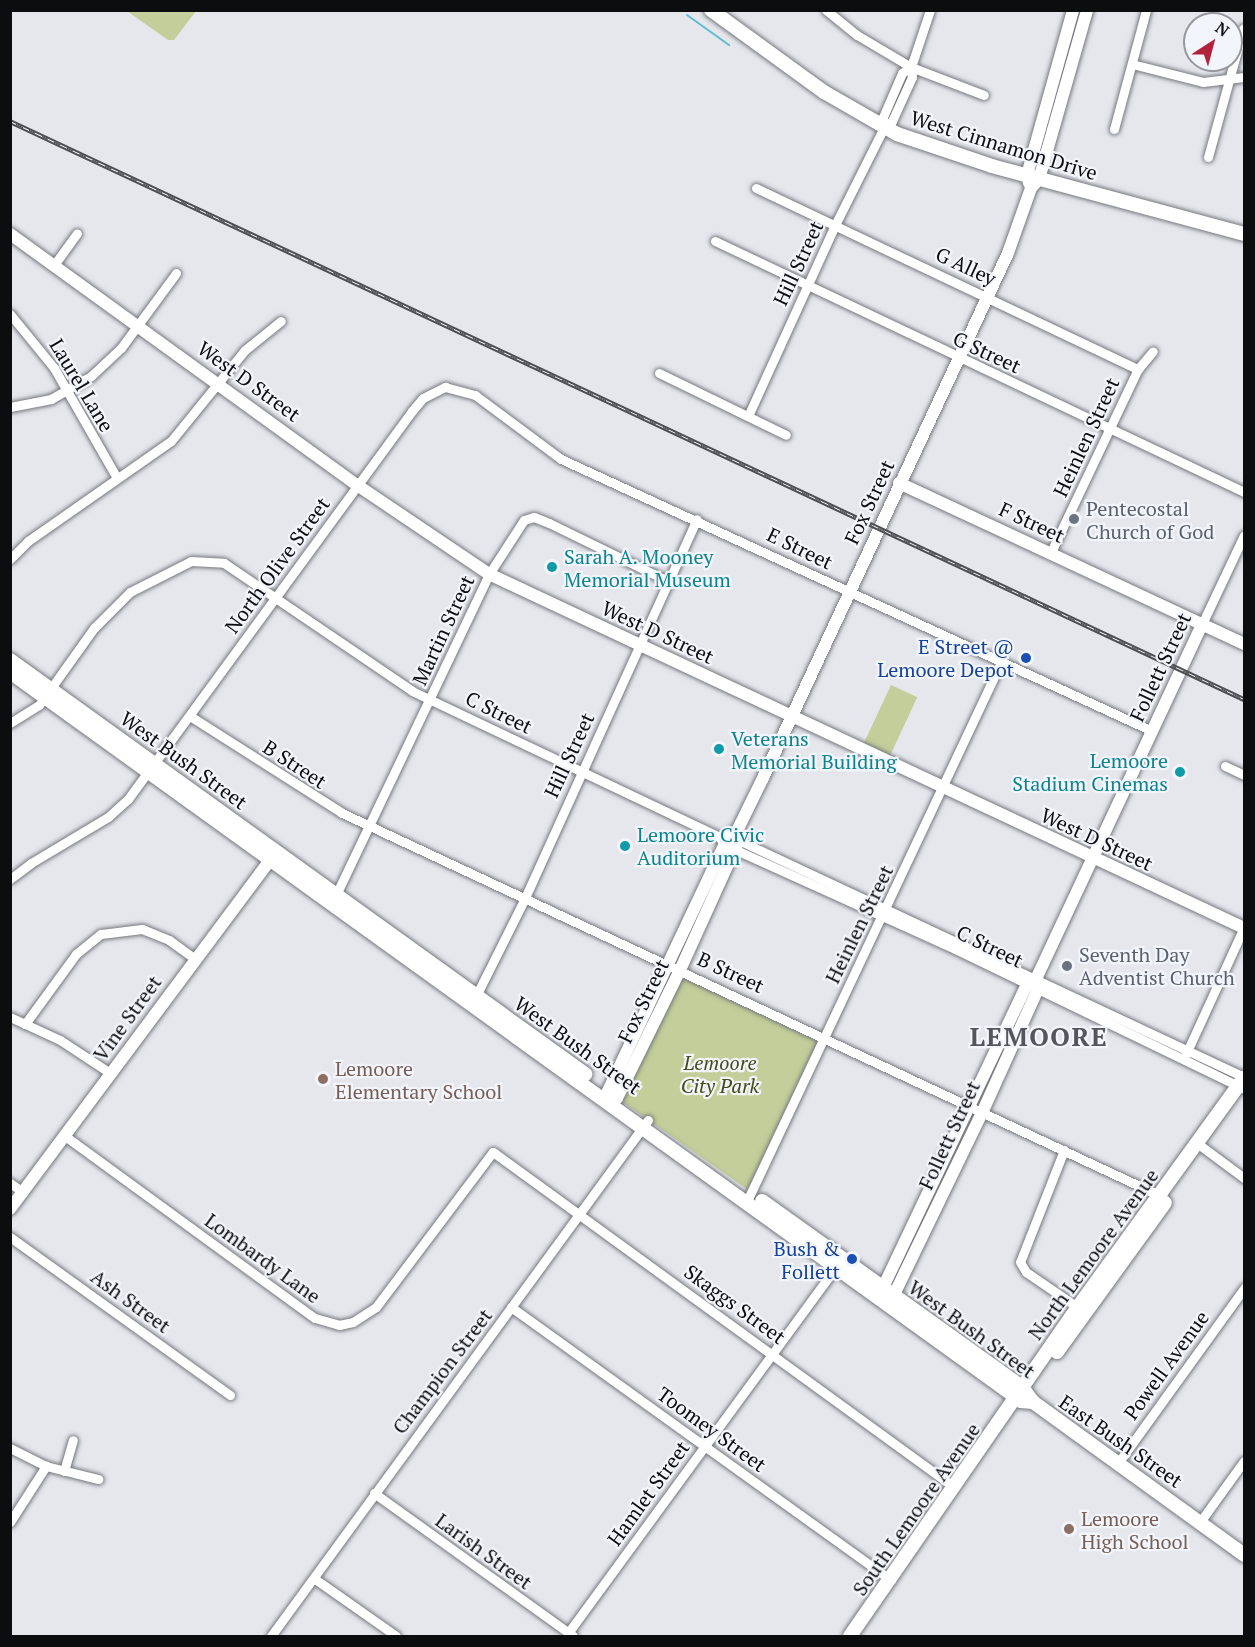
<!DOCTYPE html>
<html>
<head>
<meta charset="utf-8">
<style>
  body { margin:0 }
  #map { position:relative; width:1255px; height:1647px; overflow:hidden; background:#e5e7ed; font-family:"PT Serif",serif }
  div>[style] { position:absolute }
  .green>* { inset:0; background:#c3ce9a; transform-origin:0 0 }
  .stream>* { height:2px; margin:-1px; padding:0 1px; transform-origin:1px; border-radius:1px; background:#5fbdd2 }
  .roads { filter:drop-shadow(0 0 2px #76787d) drop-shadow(0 0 2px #76787d) }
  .minor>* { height:9px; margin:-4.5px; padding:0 4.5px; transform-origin:4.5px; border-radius:4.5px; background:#fff }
  .tertiary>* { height:12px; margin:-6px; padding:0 6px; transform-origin:6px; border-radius:6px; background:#fff }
  .secondary>* { height:14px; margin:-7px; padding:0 7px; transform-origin:7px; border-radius:7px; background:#fff }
  .rail>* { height:4.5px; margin-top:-2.25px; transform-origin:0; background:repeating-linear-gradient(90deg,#f2f5fb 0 7px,#4d4e51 0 14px); box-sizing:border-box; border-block:2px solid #4d4e51 }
  .dots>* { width:16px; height:16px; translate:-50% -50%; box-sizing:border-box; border:3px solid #f2f5fb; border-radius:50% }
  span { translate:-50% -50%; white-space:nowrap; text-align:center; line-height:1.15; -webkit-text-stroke:4.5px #f2f5fb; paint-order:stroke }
  .street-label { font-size:20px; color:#0c0d0f }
  .worship-label { font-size:20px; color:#5b616d }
  .left { translate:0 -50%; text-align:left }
  .culture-label { font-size:20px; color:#0d838f }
  .right { translate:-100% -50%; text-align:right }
  .transit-label { font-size:20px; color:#164399 }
  .park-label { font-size:20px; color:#444c18; font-style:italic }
  .education-label { font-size:20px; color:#785e54 }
  .district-label { font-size:26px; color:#54565b; font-weight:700; letter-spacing:1.5px }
  .frame { position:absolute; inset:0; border:12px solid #0c0d0f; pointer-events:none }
  .north { position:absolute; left:1183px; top:12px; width:60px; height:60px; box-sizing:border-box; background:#f2f5fb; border:2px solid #96989d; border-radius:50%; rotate:36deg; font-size:16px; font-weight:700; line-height:24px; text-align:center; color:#0c0d0f }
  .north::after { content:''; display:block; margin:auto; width:21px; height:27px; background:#b3213c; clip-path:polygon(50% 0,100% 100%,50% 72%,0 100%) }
</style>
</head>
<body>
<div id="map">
  <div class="green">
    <div style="clip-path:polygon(127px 11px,196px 11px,174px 40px,168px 40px)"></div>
    <div style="left:891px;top:685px;width:29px;height:72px;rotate:25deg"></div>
    <div style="clip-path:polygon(681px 968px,825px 1037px,751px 1192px,617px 1098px)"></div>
  </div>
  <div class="stream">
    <div style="left:687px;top:15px;width:52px;rotate:35.5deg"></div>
  </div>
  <div class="roads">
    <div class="minor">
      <div style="left:826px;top:10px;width:40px;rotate:39deg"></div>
      <div style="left:857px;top:35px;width:63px;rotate:30.7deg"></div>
      <div style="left:911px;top:67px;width:78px;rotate:21deg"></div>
      <div style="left:1132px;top:64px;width:73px;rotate:14.2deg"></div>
      <div style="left:1203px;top:82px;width:41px;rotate:-7deg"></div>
      <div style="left:884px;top:127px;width:10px;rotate:-96deg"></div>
      <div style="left:883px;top:117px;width:48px;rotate:-66.6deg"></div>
      <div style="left:902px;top:73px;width:11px;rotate:-34deg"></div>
      <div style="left:1114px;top:129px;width:123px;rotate:-74.9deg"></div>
      <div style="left:1208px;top:157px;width:133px;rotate:-74.7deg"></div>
      <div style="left:756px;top:188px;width:423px;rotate:25.4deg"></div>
      <div style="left:715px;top:241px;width:586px;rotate:25.38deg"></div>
      <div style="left:54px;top:265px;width:39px;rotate:-54deg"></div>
      <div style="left:10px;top:314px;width:70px;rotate:50.8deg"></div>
      <div style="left:54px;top:368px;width:127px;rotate:60.2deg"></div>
      <div style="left:659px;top:373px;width:141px;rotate:26deg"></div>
      <div style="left:10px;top:407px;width:42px;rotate:-11deg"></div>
      <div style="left:51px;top:399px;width:46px;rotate:-29.9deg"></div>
      <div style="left:91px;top:376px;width:41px;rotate:-43deg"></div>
      <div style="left:121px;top:348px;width:93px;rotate:-53.7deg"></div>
      <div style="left:748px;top:416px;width:210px;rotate:-65.5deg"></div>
      <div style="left:835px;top:225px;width:110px;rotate:-63.4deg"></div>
      <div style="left:884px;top:127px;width:10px;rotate:-37deg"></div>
      <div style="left:892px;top:121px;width:48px;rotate:-65.6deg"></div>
      <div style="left:912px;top:77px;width:10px;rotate:-96deg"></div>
      <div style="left:911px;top:67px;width:60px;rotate:-71.6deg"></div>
      <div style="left:1051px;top:552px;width:203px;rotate:-64.6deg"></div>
      <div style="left:1138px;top:369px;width:23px;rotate:-50deg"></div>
      <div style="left:10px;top:559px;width:25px;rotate:-45deg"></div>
      <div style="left:28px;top:541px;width:174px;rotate:-35deg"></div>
      <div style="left:171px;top:441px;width:117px;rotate:-50.9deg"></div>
      <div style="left:245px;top:350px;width:46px;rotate:-38.9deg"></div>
      <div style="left:1202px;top:624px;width:98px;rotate:-64.7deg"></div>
      <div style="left:190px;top:716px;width:180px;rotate:32.5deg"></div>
      <div style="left:342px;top:813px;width:906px;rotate:25.07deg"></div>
      <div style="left:10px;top:723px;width:34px;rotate:-32deg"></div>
      <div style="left:39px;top:705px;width:95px;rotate:-54.5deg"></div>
      <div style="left:94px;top:628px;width:51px;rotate:-45deg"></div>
      <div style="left:130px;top:592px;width:68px;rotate:-26.9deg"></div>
      <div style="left:191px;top:561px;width:33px;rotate:3deg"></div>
      <div style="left:224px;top:563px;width:227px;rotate:34.2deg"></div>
      <div style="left:412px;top:691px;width:339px;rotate:25.4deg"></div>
      <div style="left:718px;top:836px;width:11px;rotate:52deg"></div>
      <div style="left:725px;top:845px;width:252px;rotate:24.3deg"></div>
      <div style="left:955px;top:949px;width:321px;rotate:25.8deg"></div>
      <div style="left:1225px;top:766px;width:21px;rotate:25deg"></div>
      <div style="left:734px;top:838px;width:563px;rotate:25.11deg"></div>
      <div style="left:10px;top:879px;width:26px;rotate:-37deg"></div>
      <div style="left:31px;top:863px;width:90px;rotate:-30.9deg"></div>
      <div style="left:108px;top:817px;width:27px;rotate:-42deg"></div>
      <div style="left:128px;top:799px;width:481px;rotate:-53.8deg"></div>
      <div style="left:412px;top:411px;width:17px;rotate:-50deg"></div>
      <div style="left:423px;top:398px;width:25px;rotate:-27deg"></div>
      <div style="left:445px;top:387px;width:31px;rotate:15deg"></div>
      <div style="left:475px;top:395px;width:107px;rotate:36.7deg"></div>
      <div style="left:561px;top:459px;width:651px;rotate:24.71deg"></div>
      <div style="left:334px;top:899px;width:360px;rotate:-64.5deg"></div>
      <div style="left:489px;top:574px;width:64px;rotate:-57.1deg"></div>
      <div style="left:524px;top:520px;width:10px;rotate:-17deg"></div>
      <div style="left:534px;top:517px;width:16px;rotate:22deg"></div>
      <div style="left:549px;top:523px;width:135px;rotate:26deg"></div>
      <div style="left:474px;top:1000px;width:112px;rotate:-63.4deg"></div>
      <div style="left:524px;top:900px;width:418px;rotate:-65.6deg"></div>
      <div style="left:10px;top:1017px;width:55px;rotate:24.7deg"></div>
      <div style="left:60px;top:1040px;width:60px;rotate:33.4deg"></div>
      <div style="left:25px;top:1024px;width:87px;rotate:-53.9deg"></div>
      <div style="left:76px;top:954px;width:32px;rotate:-39deg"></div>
      <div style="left:101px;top:934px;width:41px;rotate:-7deg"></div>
      <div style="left:142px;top:929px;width:29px;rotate:22deg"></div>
      <div style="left:169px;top:940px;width:32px;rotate:36deg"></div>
      <div style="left:1185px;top:1056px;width:142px;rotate:-65.4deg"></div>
      <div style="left:65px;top:1136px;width:309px;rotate:36.1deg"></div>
      <div style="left:315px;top:1318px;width:25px;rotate:16deg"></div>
      <div style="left:339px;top:1325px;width:14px;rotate:-12deg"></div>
      <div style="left:353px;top:1322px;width:27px;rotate:-33deg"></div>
      <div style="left:376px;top:1307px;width:194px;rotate:-53deg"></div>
      <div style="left:493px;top:1152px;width:570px;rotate:36.01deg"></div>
      <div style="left:1197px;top:1143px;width:59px;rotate:36.7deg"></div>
      <div style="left:1064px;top:1150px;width:120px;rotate:111.4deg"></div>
      <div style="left:1020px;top:1262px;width:12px;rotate:59deg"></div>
      <div style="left:1026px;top:1272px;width:65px;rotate:34.4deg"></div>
      <div style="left:10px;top:1183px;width:16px;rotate:35deg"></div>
      <div style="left:747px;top:1201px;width:598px;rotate:-64.76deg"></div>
      <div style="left:10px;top:1237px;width:271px;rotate:35.7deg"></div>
      <div style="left:511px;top:1307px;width:468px;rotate:35.7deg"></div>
      <div style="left:10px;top:1448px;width:40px;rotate:26.6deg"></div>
      <div style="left:46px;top:1466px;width:54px;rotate:14deg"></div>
      <div style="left:1118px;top:1463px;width:216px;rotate:-54.2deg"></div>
      <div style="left:64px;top:1471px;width:32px;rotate:-74deg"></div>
      <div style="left:374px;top:1493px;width:245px;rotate:35.7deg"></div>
      <div style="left:10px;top:1522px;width:67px;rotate:-57.3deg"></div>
      <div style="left:1200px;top:1522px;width:75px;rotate:-54.2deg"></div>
      <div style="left:315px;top:1579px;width:99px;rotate:35.1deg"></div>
      <div style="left:568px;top:1633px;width:457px;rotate:-53.8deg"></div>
      <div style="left:271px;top:1636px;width:639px;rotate:-53.85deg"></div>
    </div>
    <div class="tertiary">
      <div style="left:1029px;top:183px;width:8px;rotate:-104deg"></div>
      <div style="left:1027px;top:175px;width:171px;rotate:-74.4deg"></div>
      <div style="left:10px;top:234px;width:428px;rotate:35.9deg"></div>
      <div style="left:357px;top:485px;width:159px;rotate:34deg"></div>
      <div style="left:489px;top:574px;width:834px;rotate:25.12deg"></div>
      <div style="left:899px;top:483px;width:381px;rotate:25deg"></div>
      <div style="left:737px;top:831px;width:9px;rotate:77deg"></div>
      <div style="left:739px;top:840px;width:141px;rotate:114.4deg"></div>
      <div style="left:681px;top:968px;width:145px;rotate:116.2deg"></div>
      <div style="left:617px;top:1098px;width:10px;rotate:156deg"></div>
      <div style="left:608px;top:1102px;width:11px;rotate:-90deg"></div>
      <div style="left:608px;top:1091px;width:283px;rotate:-64.7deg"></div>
      <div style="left:729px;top:835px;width:9px;rotate:-27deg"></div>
      <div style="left:737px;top:831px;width:59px;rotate:-63.9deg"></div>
      <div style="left:763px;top:778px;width:579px;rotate:-64.98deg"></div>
      <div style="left:1008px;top:253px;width:69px;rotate:-70.5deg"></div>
      <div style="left:1031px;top:188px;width:12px;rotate:-48deg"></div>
      <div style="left:1039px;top:179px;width:176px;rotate:-74.1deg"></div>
      <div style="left:10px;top:1209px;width:444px;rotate:-53.3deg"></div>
      <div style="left:879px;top:1296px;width:345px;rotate:-64.6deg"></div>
      <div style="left:1027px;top:984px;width:10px;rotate:-29deg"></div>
      <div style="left:890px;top:1303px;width:211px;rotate:-64.2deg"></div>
      <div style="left:982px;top:1113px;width:136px;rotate:-65.7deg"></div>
      <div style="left:1038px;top:989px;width:10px;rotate:-101deg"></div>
      <div style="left:1036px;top:979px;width:392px;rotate:-64.9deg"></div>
    </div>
    <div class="secondary">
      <div style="left:711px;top:10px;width:140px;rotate:36deg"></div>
      <div style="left:824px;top:92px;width:84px;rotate:29.9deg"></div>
      <div style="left:897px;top:134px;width:100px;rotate:18.6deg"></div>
      <div style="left:992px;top:166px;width:261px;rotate:15.1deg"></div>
      <div style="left:10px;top:660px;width:709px;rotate:35.75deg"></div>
      <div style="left:10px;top:672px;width:1246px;rotate:35.79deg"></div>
      <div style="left:1021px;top:1401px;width:12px;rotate:5deg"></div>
      <div style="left:1033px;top:1402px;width:261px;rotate:35.9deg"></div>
      <div style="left:762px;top:1201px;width:320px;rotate:35.6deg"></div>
      <div style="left:1022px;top:1387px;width:19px;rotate:54deg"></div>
      <div style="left:1057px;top:1352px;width:184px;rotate:-54.1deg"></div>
      <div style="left:850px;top:1636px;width:400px;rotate:-55.3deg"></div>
      <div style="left:1078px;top:1307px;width:283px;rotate:-54.1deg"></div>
    </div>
  </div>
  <div class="rail">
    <div style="left:10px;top:121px;width:1363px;rotate:25.1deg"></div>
  </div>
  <div class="dots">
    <div style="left:1074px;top:519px;background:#6b7280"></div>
    <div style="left:552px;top:567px;background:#0f9aa8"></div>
    <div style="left:1026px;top:658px;background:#1a4fb4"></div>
    <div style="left:719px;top:749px;background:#0f9aa8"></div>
    <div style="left:1180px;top:772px;background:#0f9aa8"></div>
    <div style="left:625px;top:846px;background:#0f9aa8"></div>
    <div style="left:1067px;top:966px;background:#6b7280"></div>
    <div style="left:323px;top:1079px;background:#8d6e63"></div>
    <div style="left:852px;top:1259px;background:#1a4fb4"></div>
    <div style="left:1069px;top:1529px;background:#8d6e63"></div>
  </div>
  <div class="street-label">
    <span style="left:1004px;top:145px;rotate:17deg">West Cinnamon Drive</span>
    <span style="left:798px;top:263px;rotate:-65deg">Hill Street</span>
    <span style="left:966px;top:266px;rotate:25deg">G Alley</span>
    <span style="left:987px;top:352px;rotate:25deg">G Street</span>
    <span style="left:249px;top:381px;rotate:36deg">West D Street</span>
    <span style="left:82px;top:385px;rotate:59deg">Laurel Lane</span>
    <span style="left:1086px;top:437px;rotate:-65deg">Heinlen Street</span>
    <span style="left:869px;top:502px;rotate:-65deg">Fox Street</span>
    <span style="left:1032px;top:522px;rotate:25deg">F Street</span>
    <span style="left:800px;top:548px;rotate:26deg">E Street</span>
    <span style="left:277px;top:565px;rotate:-54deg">North Olive Street</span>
    <span style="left:443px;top:630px;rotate:-65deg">Martin Street</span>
    <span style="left:658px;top:632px;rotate:25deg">West D Street</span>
    <span style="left:1160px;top:667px;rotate:-65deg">Follett Street</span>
    <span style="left:499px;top:712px;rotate:26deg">C Street</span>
    <span style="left:569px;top:755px;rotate:-65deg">Hill Street</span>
    <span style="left:184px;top:760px;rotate:36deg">West Bush Street</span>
    <span style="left:295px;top:764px;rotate:33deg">B Street</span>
    <span style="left:1097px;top:839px;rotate:25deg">West D Street</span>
    <span style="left:859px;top:924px;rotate:-64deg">Heinlen Street</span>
    <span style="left:990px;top:946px;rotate:26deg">C Street</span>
    <span style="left:731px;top:972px;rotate:25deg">B Street</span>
    <span style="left:643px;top:1001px;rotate:-64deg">Fox Street</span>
    <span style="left:127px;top:1018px;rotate:-54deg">Vine Street</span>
    <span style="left:578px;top:1045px;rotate:36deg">West Bush Street</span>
    <span style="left:949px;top:1135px;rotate:-65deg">Follett Street</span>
    <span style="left:1093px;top:1254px;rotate:-54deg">North Lemoore Avenue</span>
    <span style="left:263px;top:1258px;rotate:36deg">Lombardy Lane</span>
    <span style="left:131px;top:1301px;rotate:36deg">Ash Street</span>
    <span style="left:735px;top:1304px;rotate:36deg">Skaggs Street</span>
    <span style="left:972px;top:1329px;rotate:36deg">West Bush Street</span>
    <span style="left:1166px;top:1365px;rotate:-54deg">Powell Avenue</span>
    <span style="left:442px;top:1371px;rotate:-53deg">Champion Street</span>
    <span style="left:712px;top:1429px;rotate:36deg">Toomey Street</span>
    <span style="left:1121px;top:1441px;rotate:35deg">East Bush Street</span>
    <span style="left:648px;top:1493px;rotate:-54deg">Hamlet Street</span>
    <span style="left:916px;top:1509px;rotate:-55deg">South Lemoore Avenue</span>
    <span style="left:484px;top:1551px;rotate:36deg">Larish Street</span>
  </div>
  <div class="worship-label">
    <span class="left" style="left:1086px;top:520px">Pentecostal<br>Church of God</span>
    <span class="left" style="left:1079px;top:966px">Seventh Day<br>Adventist Church</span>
  </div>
  <div class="culture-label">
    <span class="left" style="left:564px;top:568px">Sarah A. Mooney<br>Memorial Museum</span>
    <span class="left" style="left:731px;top:750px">Veterans<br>Memorial Building</span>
    <span class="right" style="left:1168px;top:772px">Lemoore<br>Stadium Cinemas</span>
    <span class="left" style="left:637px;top:846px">Lemoore Civic<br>Auditorium</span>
  </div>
  <div class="transit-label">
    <span class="right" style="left:1014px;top:658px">E Street @<br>Lemoore Depot</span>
    <span class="right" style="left:840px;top:1260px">Bush &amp;<br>Follett</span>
  </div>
  <div class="park-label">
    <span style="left:720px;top:1074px">Lemoore<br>City Park</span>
  </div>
  <div class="education-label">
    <span class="left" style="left:335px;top:1080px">Lemoore<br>Elementary School</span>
    <span class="left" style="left:1081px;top:1530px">Lemoore<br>High School</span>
  </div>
  <div class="district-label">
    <span style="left:1039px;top:1037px">LEMOORE</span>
  </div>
  <div class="frame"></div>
  <div class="north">N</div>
</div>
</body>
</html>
